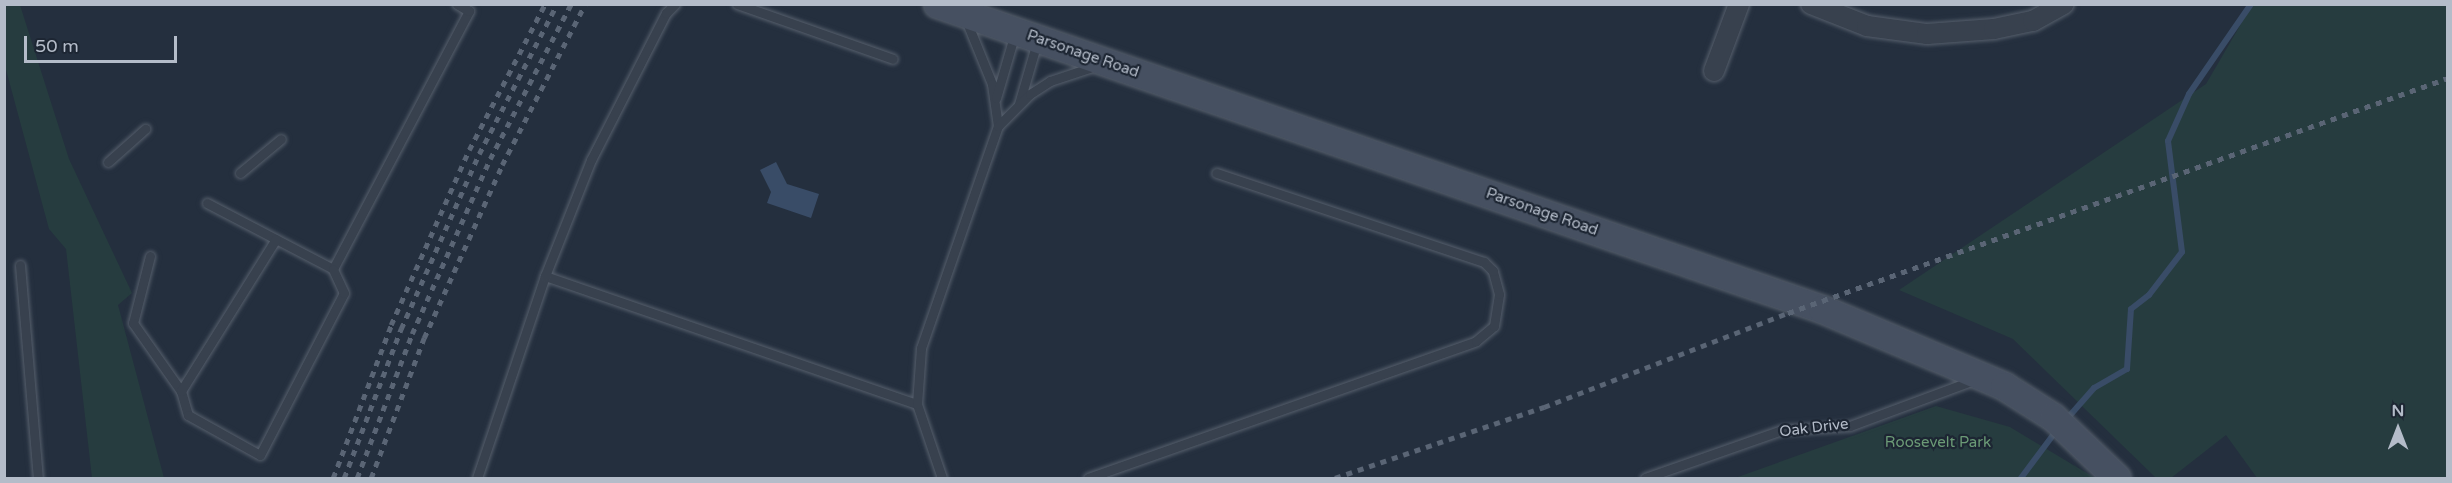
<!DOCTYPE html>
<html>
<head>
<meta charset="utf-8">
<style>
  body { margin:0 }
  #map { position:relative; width:2452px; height:483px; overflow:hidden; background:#242f3e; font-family:"Varela Round",sans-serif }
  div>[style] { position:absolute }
  .green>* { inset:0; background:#263c3f }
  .water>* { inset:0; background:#394c67 }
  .stream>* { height:6px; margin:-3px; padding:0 3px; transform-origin:3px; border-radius:3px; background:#394c67 }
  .roads { filter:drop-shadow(0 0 2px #565f6c) drop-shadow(0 0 2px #565f6c) }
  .lane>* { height:9px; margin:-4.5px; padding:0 4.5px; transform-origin:4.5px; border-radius:4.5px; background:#38414e }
  .street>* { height:20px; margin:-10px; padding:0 10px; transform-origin:10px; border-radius:10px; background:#38414e }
  .secondary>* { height:27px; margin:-13.5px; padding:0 13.5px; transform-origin:13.5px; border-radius:13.5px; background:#465061 }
  .rail>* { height:4.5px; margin-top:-2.25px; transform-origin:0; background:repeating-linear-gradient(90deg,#5a6575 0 6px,transparent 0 12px) }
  span { translate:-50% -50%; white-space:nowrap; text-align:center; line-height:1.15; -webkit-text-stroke:4.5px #1d2633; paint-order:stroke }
  .street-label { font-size:15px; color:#b4bcc9 }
  .park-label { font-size:15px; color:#6b9a76 }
  .frame { position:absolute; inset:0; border:6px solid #b4bcc9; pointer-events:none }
  .north { position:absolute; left:2368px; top:399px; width:60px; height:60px; -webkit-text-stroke:4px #1d2633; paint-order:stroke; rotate:0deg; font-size:16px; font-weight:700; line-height:24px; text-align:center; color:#b4bcc9 }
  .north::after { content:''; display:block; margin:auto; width:21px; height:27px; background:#b4bcc9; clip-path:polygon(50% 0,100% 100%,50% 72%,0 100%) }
  .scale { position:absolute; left:24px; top:36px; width:153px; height:27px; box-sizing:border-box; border:3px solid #b4bcc9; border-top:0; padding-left:8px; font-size:18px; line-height:21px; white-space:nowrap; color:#b4bcc9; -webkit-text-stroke:4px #1d2633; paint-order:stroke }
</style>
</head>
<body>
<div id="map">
  <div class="green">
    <div style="clip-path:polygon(4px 5px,20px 5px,69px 159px,132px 293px,118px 305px,164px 478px,92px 478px,66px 249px,49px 229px,5px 66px)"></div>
    <div style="clip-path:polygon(2252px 5px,2447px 5px,2447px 478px,2257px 478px,2226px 435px,2171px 478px,2156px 478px,2013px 339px,1899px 290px,2206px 84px)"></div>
    <div style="clip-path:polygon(1936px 406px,2010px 427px,2095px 478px,1735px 478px)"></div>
  </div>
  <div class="water">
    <div style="clip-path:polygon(776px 162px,787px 184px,819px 194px,811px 218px,767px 203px,771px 192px,760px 170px)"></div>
  </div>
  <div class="stream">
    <div style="left:2065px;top:421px;width:44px;rotate:-48.7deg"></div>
    <div style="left:2094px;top:388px;width:38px;rotate:-30deg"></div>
    <div style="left:2127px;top:369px;width:60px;rotate:-86.2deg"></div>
    <div style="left:2131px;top:309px;width:23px;rotate:-38deg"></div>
    <div style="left:2149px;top:295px;width:54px;rotate:-52.5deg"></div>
    <div style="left:2182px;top:252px;width:112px;rotate:-97.2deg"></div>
    <div style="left:2168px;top:141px;width:51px;rotate:-65.9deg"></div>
    <div style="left:2189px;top:94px;width:109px;rotate:-55.4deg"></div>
    <div style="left:2021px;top:478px;width:59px;rotate:-53.3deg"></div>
  </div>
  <div class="roads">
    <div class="lane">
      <div style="left:737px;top:4px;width:165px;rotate:19.4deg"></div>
      <div style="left:966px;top:20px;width:69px;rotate:67.9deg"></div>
      <div style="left:992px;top:84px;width:42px;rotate:81.9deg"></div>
      <div style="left:996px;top:98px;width:68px;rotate:-73.7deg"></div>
      <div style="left:1019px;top:104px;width:65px;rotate:-73.8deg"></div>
      <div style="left:108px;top:162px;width:50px;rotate:-41.7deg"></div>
      <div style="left:240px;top:173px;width:53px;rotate:-39.7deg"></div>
      <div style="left:207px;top:203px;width:142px;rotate:27.6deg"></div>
      <div style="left:333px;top:269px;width:292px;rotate:-62.2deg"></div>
      <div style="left:469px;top:11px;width:14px;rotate:-150deg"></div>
      <div style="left:150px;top:256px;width:69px;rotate:104.2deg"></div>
      <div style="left:133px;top:323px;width:83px;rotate:54.8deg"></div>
      <div style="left:181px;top:391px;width:25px;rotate:74deg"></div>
      <div style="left:188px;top:415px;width:82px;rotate:29.1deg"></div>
      <div style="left:260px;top:455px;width:182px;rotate:-62.6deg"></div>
      <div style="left:344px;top:293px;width:26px;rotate:-115deg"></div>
      <div style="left:20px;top:265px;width:214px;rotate:85.2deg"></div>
      <div style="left:545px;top:276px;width:393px;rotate:19deg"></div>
      <div style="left:181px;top:391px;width:179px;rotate:-58deg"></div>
      <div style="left:477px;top:478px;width:213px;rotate:-71.4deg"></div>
      <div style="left:545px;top:276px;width:125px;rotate:-68.4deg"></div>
      <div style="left:591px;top:160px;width:165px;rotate:-63deg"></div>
      <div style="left:666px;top:13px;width:13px;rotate:-45deg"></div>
      <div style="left:942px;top:478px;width:78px;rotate:-108.7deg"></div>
      <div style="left:917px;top:404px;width:56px;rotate:-85.9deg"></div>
      <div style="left:921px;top:348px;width:235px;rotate:-70.9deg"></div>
      <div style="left:998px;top:126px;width:45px;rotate:-45deg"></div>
      <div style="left:1030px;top:94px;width:24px;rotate:-33deg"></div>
      <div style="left:1050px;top:81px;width:47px;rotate:-18.4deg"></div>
      <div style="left:1088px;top:478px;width:411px;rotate:-19.4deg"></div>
      <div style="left:1476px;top:341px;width:23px;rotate:-40deg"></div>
      <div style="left:1494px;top:326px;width:32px;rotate:-81deg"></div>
      <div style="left:1499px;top:294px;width:24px;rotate:-105deg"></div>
      <div style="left:1493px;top:271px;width:13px;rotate:-135deg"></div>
      <div style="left:1484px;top:262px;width:282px;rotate:-161.6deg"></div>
      <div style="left:1645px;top:478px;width:145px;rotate:-19.3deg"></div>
      <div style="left:1782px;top:430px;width:68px;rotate:-3.4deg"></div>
      <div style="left:1850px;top:426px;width:132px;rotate:-20.4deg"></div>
    </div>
    <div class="street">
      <div style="left:1811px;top:4px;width:60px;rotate:21.4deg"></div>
      <div style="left:1867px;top:26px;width:61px;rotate:7.6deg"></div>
      <div style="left:1927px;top:34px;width:67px;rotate:-4.3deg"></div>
      <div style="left:1994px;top:29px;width:40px;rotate:-12deg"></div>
      <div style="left:2033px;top:21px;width:35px;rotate:-29deg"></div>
      <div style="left:1714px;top:71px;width:72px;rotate:-69.5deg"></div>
    </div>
    <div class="secondary">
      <div style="left:937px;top:4px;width:936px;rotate:19.02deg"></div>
      <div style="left:1822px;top:309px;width:198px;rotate:22.9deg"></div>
      <div style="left:2004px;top:386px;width:58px;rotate:32.3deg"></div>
      <div style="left:2053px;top:417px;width:88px;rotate:43.6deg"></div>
    </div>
  </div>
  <div class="rail">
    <div style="left:333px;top:478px;width:164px;rotate:-69.2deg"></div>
    <div style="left:391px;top:325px;width:192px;rotate:-66deg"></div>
    <div style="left:469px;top:150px;width:165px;rotate:-62.5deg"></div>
    <div style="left:344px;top:478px;width:160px;rotate:-69.1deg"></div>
    <div style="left:401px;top:329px;width:192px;rotate:-66deg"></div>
    <div style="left:479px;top:154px;width:169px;rotate:-62.5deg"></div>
    <div style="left:357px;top:478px;width:154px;rotate:-69.1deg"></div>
    <div style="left:412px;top:334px;width:192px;rotate:-66deg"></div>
    <div style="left:490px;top:159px;width:175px;rotate:-62.4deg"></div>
    <div style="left:371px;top:478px;width:150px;rotate:-69.3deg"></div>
    <div style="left:424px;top:338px;width:190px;rotate:-65.7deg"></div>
    <div style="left:502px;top:165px;width:181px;rotate:-62.7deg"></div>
    <div style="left:1335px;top:478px;width:221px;rotate:-18.8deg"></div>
    <div style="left:1544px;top:407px;width:261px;rotate:-21.1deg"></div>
    <div style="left:1788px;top:313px;width:701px;rotate:-19.6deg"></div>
  </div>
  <div class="street-label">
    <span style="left:1083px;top:54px;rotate:19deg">Parsonage Road</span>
    <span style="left:1542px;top:212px;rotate:19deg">Parsonage Road</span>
    <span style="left:1814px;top:428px;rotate:-7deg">Oak Drive</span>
  </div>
  <div class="park-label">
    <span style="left:1938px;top:443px">Roosevelt Park</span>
  </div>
  <div class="frame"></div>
  <div class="north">N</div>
  <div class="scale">50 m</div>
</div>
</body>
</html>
